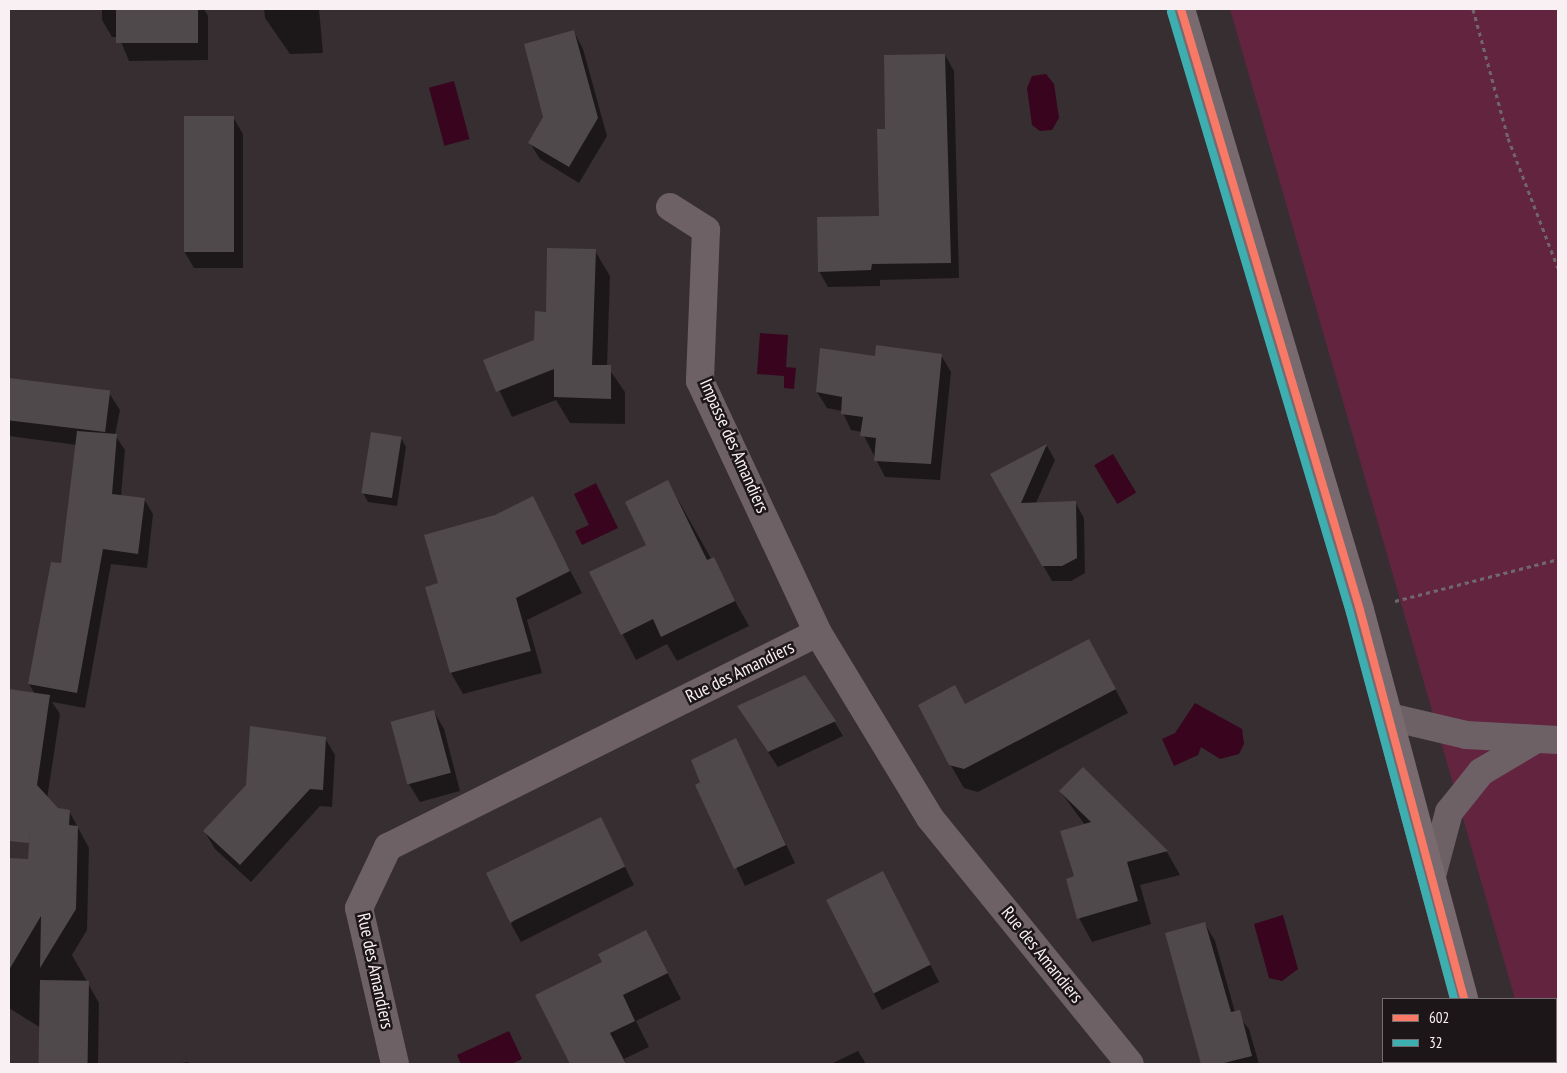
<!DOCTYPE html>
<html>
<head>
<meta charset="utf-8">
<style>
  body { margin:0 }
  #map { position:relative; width:1567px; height:1073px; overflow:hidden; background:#362e31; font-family:"PT Sans Narrow",sans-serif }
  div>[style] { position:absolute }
  .green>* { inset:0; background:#632440 }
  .water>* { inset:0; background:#39041e; transform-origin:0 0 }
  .shadow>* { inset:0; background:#0007 }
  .building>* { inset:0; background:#4f494c; transform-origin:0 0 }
  .path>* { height:3px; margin-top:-1.5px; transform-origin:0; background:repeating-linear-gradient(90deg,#70676a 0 4px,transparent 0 8px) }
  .minor>* { height:28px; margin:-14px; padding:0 14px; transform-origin:14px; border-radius:14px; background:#6d6166 }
  .major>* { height:28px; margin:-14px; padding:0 14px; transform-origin:14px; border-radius:14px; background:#796a6f }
  .bus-1>* { height:8px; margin:-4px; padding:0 4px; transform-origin:4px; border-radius:4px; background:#f87a66 }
  .bus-2>* { height:8px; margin:-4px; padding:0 4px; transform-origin:4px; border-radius:4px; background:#3eafb1 }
  span { translate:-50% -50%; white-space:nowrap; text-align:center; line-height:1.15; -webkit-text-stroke:5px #1c1618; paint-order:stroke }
  .street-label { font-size:18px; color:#f9f0f3 }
  .frame { position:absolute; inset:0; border:10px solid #f9f0f3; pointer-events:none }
  .legend { position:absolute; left:1382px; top:998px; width:175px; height:65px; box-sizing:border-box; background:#1c1618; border:1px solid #746d70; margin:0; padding:6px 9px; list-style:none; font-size:15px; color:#f9f0f3 }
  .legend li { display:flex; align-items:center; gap:10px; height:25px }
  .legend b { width:25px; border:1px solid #746d70 }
</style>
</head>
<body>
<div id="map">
  <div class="green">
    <div style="clip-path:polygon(1230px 9px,1558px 9px,1558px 1064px,1533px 1064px,1556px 1062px,1556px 999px,1515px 999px)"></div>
  </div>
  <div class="water">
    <div style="clip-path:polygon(1046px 74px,1054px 84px,1059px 118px,1052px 130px,1040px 131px,1032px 125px,1027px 88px,1032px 76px)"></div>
    <div style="left:454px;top:81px;width:60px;height:26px;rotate:75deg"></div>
    <div style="clip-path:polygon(760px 333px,788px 335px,786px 367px,796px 368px,794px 389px,784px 388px,784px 376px,757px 374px)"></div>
    <div style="left:1113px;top:454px;width:45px;height:22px;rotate:59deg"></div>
    <div style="clip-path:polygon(596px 483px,618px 528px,582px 545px,575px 531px,589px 525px,574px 494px)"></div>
    <div style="clip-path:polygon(1195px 703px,1242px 729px,1244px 744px,1239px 754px,1220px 759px,1201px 747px,1198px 755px,1174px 766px,1162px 739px,1175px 733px)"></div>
    <div style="clip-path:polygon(1283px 915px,1298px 969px,1282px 981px,1269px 978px,1254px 924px)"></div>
    <div style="clip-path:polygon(509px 1031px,522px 1059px,511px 1064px,461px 1064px,457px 1055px)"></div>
  </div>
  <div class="shadow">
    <div style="clip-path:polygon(102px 9px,204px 9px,208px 16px,208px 60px,129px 61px,119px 37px,112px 37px,102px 20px)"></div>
    <div style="clip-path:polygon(264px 9px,319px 9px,323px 53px,290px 54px,265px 18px)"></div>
    <div style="clip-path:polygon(574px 32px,583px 49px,607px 136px,579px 183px,540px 159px,530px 143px,545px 118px)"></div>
    <div style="clip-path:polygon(945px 55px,954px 71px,959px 278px,880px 280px,880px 286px,828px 287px,819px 271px,881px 218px,887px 130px)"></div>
    <div style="clip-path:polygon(233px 117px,243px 134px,243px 268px,194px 268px,184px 251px)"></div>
    <div style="clip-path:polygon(595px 251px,610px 276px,607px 366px,625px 392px,625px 424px,570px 423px,556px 400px,512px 417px,485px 360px,535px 341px,547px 313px)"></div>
    <div style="clip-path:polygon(941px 355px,951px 372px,940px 480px,885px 477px,862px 432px,851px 430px,842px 411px,827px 408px,817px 392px,876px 357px)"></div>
    <div style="clip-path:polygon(9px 379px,109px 393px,120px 410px,115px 435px,125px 450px,121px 496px,144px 499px,153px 514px,147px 568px,111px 564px,85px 708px,52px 702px,60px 714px,47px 799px,57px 809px,69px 811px,89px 848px,87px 930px,72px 955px,99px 1003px,98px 1064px,40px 1064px,41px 1028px,9px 1008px,9px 859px,29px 861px,35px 797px,9px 794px,9px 691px,35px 694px,29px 684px,62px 565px,77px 445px,9px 436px)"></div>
    <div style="clip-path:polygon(401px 438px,406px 447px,397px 506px,368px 502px,363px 493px)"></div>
    <div style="clip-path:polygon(1047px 446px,1055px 460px,1036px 503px,1075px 502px,1084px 518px,1085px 573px,1071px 581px,1052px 581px,992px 475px)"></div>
    <div style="clip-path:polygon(668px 482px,749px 626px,677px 661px,667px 644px,636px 660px,591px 573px,647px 545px)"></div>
    <div style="clip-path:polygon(532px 498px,582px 593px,527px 620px,542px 673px,463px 694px,451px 673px,439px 584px,496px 516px)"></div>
    <div style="clip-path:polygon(1102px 664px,1128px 713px,978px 792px,964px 788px,950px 764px,965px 705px)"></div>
    <div style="clip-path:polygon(434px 712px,444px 729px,460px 791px,420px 802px,409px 784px)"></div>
    <div style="clip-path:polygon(834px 721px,843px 736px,778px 767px,748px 722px)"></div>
    <div style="clip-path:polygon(325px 738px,335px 755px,332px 807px,320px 806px,251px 882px,215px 849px,205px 832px)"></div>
    <div style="clip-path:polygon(736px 740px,795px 863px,745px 886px,697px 785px)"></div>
    <div style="clip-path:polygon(1083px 769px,1167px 852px,1180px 875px,1140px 885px,1151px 924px,1092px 942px,1079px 918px,1075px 877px,1085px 825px,1060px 791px)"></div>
    <div style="clip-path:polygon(601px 819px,634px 885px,521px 942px,511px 924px)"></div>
    <div style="clip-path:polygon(892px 889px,939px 982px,882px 1010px,826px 900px)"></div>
    <div style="clip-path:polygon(1205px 924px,1215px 941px,1235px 1012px,1249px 1029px,1259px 1064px,1203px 1064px,1166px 934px)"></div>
    <div style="clip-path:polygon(646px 932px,681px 999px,636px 1021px,649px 1047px,624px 1059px,626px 1064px,571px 1064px,537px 995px,603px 963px)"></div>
    <div style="clip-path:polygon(858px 1051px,866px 1064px,831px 1064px)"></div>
    <div style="clip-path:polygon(188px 1062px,190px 1064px,175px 1064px)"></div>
  </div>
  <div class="building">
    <div style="left:116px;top:9px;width:82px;height:34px"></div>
    <div style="clip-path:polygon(574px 30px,598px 118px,569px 167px,528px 143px,543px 117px,524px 44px)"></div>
    <div style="clip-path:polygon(945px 54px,951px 263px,872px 264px,871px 270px,818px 272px,817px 217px,879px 216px,877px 129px,885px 129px,884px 55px)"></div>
    <div style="left:184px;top:116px;width:50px;height:136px"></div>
    <div style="clip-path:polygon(547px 248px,596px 249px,592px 365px,611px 365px,611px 399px,554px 397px,554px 369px,496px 392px,483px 360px,534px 340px,535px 311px,546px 312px)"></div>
    <div style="clip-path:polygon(876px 345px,942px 354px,931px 464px,874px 461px,876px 438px,860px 436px,863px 417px,841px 414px,842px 397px,816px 392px,820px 348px,875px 356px)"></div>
    <div style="left:9px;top:378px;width:102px;height:42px;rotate:7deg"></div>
    <div style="clip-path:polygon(77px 431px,117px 434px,112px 494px,145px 498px,138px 554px,103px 549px,77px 693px,28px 684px,51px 562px,61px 563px)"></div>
    <div style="left:371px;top:432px;width:31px;height:62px;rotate:9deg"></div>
    <div style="clip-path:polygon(1047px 444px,1021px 503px,1076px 501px,1077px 558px,1062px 566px,1042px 566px,990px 474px)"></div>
    <div style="clip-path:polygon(668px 480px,707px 560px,714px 557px,735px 601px,661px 637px,653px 619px,621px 635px,589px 572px,646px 545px,625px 502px)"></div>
    <div style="clip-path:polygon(533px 496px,570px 571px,516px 598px,531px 651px,450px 673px,425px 587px,438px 583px,424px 535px,495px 515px)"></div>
    <div style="clip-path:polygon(1089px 639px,1116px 689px,964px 769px,949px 765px,918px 705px,955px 685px,965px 704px)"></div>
    <div style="clip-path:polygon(805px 675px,836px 721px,768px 752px,737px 706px)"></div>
    <div style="clip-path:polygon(9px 689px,50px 695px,37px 785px,58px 808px,70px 810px,69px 825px,78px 826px,76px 909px,40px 968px,41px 916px,9px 970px,9px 858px,28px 859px,30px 832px,29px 843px,9px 841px)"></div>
    <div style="left:434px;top:710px;width:65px;height:45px;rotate:75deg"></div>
    <div style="clip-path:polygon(250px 726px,326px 737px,323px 790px,310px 789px,240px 865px,203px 831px,246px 785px)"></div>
    <div style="clip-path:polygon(736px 738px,786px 845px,734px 869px,695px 785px,700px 782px,691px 760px)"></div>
    <div style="clip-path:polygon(1083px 767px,1168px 851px,1127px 862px,1138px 901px,1077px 919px,1066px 879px,1074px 876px,1060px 831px,1091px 822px,1059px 791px)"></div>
    <div style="left:601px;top:817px;width:55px;height:128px;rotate:64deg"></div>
    <div style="left:883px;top:871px;width:105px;height:64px;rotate:63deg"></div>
    <div style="clip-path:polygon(1205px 922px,1231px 1012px,1240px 1010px,1252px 1056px,1220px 1064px,1201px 1064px,1165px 933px)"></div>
    <div style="clip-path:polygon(646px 930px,668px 973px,623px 995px,635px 1021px,610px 1033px,626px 1064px,570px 1064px,535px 995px,602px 962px,598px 954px)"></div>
    <div style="left:40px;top:980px;width:49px;height:84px;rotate:1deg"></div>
  </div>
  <div class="path">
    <div style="left:1473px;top:9px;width:134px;rotate:74.8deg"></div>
    <div style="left:1508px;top:138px;width:139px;rotate:69deg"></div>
    <div style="left:1395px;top:601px;width:168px;rotate:-14.4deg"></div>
  </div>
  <div class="minor">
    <div style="left:670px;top:207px;width:43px;rotate:32.6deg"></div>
    <div style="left:706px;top:230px;width:151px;rotate:92.3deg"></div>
    <div style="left:700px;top:381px;width:278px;rotate:64.9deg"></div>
    <div style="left:1390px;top:717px;width:78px;rotate:13.3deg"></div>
    <div style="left:1466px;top:735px;width:92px;rotate:3.1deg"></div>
    <div style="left:1432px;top:876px;width:66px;rotate:-75.1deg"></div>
    <div style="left:1449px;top:812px;width:51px;rotate:-51.3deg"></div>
    <div style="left:1481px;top:772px;width:63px;rotate:-30.7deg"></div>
    <div style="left:395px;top:1064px;width:160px;rotate:-103deg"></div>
    <div style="left:359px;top:908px;width:68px;rotate:-64.6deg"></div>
    <div style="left:388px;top:847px;width:480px;rotate:-26.5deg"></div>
    <div style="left:818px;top:633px;width:216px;rotate:58.8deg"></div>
    <div style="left:930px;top:818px;width:317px;rotate:50.9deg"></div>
  </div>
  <div class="major">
    <div style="left:1181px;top:9px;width:627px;rotate:73.41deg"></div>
    <div style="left:1360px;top:610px;width:403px;rotate:75deg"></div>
    <div style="left:1480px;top:1062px;width:2px;rotate:63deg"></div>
  </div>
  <div class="bus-1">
    <div style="left:1181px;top:9px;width:627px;rotate:73.41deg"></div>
    <div style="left:1360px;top:610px;width:403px;rotate:75deg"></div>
  </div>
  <div class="bus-2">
    <div style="left:1171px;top:12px;width:627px;rotate:73.41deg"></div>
    <div style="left:1350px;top:613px;width:400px;rotate:74.9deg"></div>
  </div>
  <div class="street-label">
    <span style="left:734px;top:446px;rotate:66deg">Impasse des Amandiers</span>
    <span style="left:740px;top:672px;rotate:-26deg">Rue des Amandiers</span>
    <span style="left:1042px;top:955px;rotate:51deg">Rue des Amandiers</span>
    <span style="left:375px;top:971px;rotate:78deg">Rue des Amandiers</span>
  </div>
  <div class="frame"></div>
  <ul class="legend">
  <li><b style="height:6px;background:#f87a66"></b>602</li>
  <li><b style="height:6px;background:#3eafb1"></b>32</li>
  </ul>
</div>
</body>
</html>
